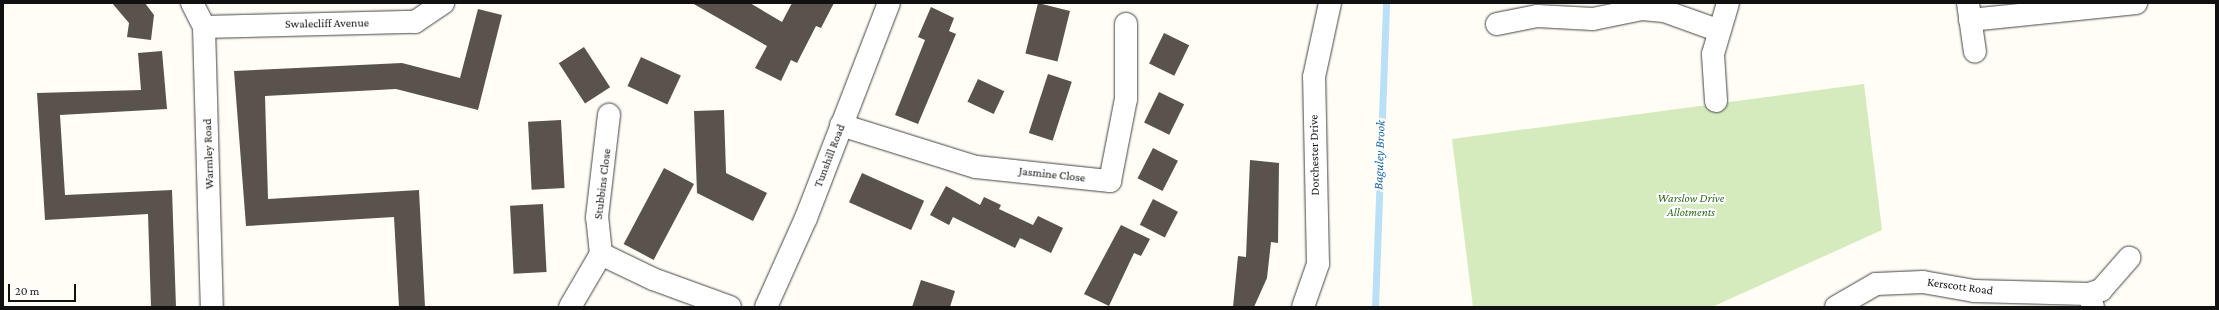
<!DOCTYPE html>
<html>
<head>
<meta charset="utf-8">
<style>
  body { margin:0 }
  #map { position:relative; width:2219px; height:310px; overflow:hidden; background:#fffdf5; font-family:"Crimson Pro",serif }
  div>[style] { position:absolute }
  .green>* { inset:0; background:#d5ebbd }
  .stream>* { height:7px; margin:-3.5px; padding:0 3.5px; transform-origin:3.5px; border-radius:3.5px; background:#b9e0f7 }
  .building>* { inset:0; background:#5a524d; transform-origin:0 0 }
  .roads { filter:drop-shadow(0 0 1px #444) drop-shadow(0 0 1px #444) }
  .minor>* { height:22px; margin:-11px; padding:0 11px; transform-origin:11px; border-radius:11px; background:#fff }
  span { translate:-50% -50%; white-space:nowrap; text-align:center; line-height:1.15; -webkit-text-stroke:4px #fff; paint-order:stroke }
  .street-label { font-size:12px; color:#111 }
  .park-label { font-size:12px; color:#2f6b1f; font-style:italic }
  .water-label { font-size:13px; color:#1768a6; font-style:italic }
  .frame { position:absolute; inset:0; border:4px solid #111; pointer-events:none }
  .scale { position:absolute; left:8px; top:284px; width:68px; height:18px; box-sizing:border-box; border:2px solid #111; border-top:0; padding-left:5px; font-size:12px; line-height:14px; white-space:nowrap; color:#111; -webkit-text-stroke:3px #fff; paint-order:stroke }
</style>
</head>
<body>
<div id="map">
  <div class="green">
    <div style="clip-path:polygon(1864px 84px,1882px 230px,1712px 307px,1473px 307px,1452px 139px)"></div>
  </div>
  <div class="stream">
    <div style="left:1375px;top:307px;width:304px;rotate:-87.9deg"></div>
  </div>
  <div class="building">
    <div style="clip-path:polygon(112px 3px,145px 3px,154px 15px,151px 40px,127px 37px,129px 23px)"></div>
    <div style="clip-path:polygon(692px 3px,750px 3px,782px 22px,792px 3px,834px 3px,821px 28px,816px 26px,797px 63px,791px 60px,781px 81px,755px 68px,767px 46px)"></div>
    <div style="left:1038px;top:3px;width:33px;height:52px;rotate:14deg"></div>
    <div style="clip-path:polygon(931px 7px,954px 18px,949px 31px,956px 34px,918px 124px,895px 115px,925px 40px,918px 37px)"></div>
    <div style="clip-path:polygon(478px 9px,502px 15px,478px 110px,396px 89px,265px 96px,268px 199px,419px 190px,425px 307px,399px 307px,394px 217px,246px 226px,234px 71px,402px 63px,460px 78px)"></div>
    <div style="left:1164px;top:33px;width:28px;height:34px;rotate:26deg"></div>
    <div style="left:584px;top:47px;width:48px;height:30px;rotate:57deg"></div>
    <div style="clip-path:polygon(162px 51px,167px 109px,60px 115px,65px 195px,172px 190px,176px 307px,151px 307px,148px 214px,45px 220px,37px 93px,141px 90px,138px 53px)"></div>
    <div style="left:641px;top:57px;width:44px;height:32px;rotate:25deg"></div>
    <div style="left:1048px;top:74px;width:25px;height:62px;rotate:18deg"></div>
    <div style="left:978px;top:79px;width:29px;height:25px;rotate:25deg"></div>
    <div style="left:1159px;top:92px;width:28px;height:34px;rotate:26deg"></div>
    <div style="clip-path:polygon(724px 110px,726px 173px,767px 193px,753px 221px,697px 193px,694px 111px)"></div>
    <div style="left:561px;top:120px;width:68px;height:33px;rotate:87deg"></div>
    <div style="left:1153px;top:148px;width:28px;height:34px;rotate:27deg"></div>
    <div style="clip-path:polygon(1250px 160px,1279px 163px,1278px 243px,1271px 242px,1267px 278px,1254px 307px,1233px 307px,1238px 256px,1246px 257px)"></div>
    <div style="left:664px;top:168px;width:34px;height:86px;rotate:28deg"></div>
    <div style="left:862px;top:173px;width:68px;height:32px;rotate:24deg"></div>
    <div style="clip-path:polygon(946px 186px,980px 205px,984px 197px,1001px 205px,999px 209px,1033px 225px,1038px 216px,1063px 228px,1051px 253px,1020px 238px,1015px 248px,953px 217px,949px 225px,930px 215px)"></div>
    <div style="left:1153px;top:199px;width:28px;height:29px;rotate:27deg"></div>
    <div style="left:543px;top:204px;width:68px;height:33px;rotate:87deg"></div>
    <div style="clip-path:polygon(1121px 225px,1150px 239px,1141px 256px,1134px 253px,1109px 306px,1084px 294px)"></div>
    <div style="clip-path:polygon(921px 280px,955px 291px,950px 307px,912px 307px)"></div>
  </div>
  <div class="roads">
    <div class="minor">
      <div style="left:192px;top:3px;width:27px;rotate:63deg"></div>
      <div style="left:204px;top:27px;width:280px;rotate:88.4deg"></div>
      <div style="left:1968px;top:3px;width:49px;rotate:81.9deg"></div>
      <div style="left:1970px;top:20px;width:167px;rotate:-5.8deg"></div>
      <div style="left:1497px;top:24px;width:41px;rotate:-11.3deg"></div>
      <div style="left:1537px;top:16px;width:56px;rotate:3.1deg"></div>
      <div style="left:1593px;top:19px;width:50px;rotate:-11.5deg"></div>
      <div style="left:1642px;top:9px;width:22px;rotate:5deg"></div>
      <div style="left:1664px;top:11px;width:56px;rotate:19.7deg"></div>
      <div style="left:204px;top:27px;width:211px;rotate:-1.4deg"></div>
      <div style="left:415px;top:22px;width:34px;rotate:-34deg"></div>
      <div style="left:1716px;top:101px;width:47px;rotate:-93.7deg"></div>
      <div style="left:1713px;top:54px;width:53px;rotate:-73.6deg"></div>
      <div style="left:841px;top:125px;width:141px;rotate:17.3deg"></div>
      <div style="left:976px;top:167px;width:135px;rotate:6deg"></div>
      <div style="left:1110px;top:181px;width:84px;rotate:-79deg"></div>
      <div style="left:1126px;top:99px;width:75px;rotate:-90deg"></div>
      <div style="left:601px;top:254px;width:58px;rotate:25.7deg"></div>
      <div style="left:653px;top:279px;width:82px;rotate:20deg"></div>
      <div style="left:2089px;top:294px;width:13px;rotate:-18deg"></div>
      <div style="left:2101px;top:290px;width:43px;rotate:-48.8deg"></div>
      <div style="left:570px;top:307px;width:61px;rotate:-59.7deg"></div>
      <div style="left:601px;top:254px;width:37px;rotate:-96deg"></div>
      <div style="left:597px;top:217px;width:103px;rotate:-83.3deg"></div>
      <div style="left:766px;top:307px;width:98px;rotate:-65.8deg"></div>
      <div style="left:806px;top:218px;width:230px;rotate:-68.9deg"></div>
      <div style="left:1303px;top:307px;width:46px;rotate:-70.8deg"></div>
      <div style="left:1318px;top:264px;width:187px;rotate:-91.2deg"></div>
      <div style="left:1314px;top:77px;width:76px;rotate:-77.8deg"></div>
      <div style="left:1836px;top:307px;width:46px;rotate:-29.9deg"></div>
      <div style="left:1876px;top:284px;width:47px;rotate:-2.4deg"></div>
      <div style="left:1923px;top:282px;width:52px;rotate:10deg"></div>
      <div style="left:1974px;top:291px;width:115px;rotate:1.5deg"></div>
      <div style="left:2089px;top:294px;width:14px;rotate:73deg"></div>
    </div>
  </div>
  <div class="street-label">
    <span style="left:327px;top:24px;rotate:-1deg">Swalecliff Avenue</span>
    <span style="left:209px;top:154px;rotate:-92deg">Warmley Road</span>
    <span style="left:1315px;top:155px;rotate:-91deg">Dorchester Drive</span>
    <span style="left:830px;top:156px;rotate:-69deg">Tunshill Road</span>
    <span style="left:1052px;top:175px;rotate:6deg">Jasmine Close</span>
    <span style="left:603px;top:184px;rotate:-83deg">Stubbins Close</span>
    <span style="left:1960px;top:287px;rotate:8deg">Kerscott Road</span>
  </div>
  <div class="park-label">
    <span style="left:1691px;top:206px">Warslow Drive<br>Allotments</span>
  </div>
  <div class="water-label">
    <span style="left:1380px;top:155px;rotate:-88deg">Baguley Brook</span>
  </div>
  <div class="frame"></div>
  <div class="scale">20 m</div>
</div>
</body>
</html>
